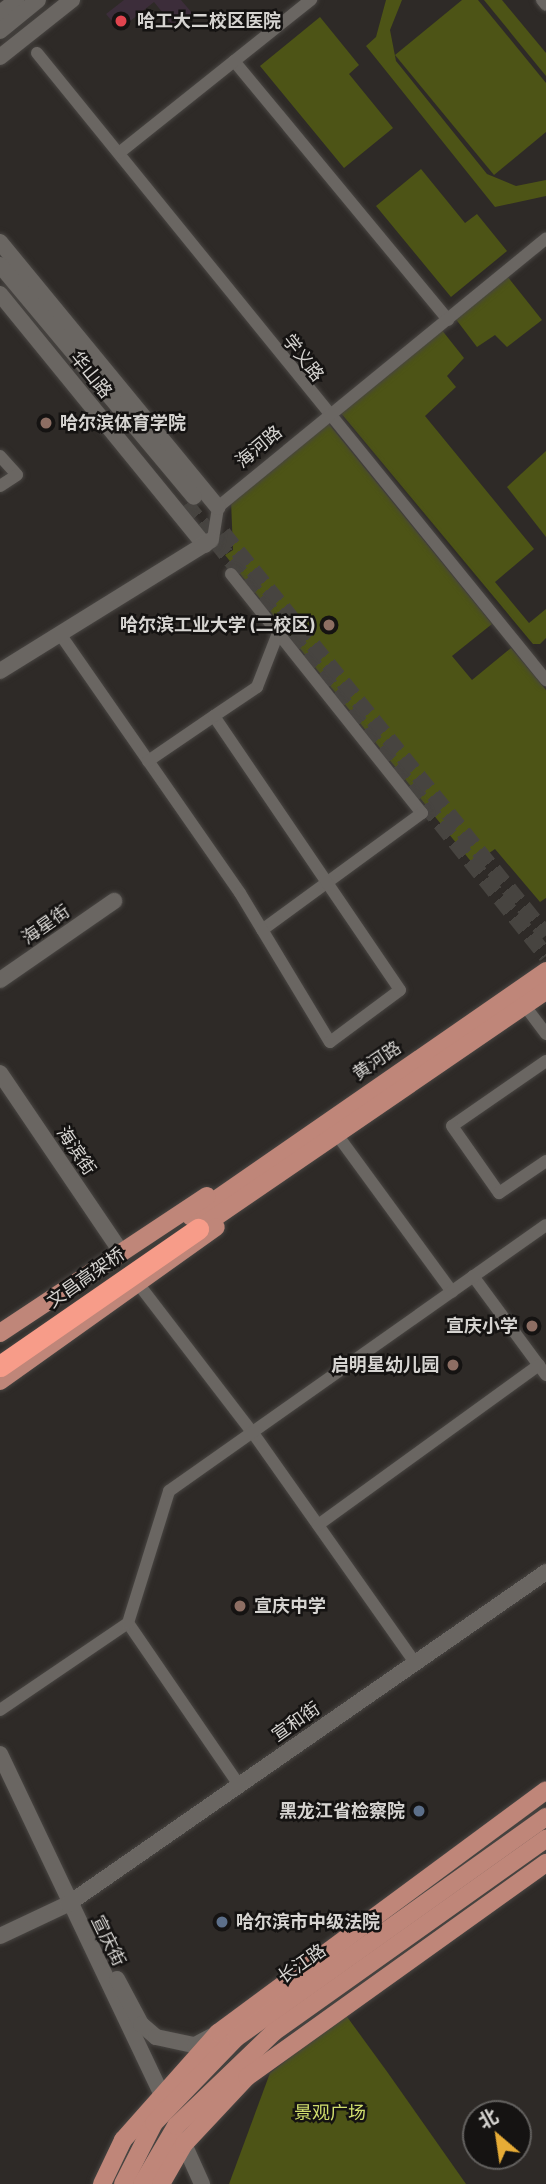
<!DOCTYPE html>
<html>
<head>
<meta charset="utf-8">
<style>
  body { margin:0 }
  #map { position:relative; width:546px; height:2184px; overflow:hidden; background:#2e2a27; font-family:"Titillium Web","Noto Sans SC",sans-serif }
  div>[style] { position:absolute }
  .medical>* { inset:0; background:#3c2d3a }
  .green>* { inset:0; background:#4d5416 }
  .secondary-tunnel>* { height:16px; margin-top:-8px; transform-origin:0; background:repeating-linear-gradient(90deg,#474440 0 16px,transparent 0 24px) }
  .roads { filter:drop-shadow(0 0 2px #484542) drop-shadow(0 0 2px #484542) }
  .street>* { height:12px; margin:-6px; padding:0 6px; transform-origin:6px; border-radius:6px; background:#6a6662 }
  .secondary>* { height:16px; margin:-8px; padding:0 8px; transform-origin:8px; border-radius:8px; background:#6a6662 }
  .primary>* { height:18px; margin:-9px; padding:0 9px; transform-origin:9px; border-radius:9px; background:#bf8679 }
  .highway>* { height:21px; margin:-10.5px; padding:0 10.5px; transform-origin:10.5px; border-radius:10.5px; background:#f79c89 }
  .dots>* { width:19px; height:19px; translate:-50% -50%; box-sizing:border-box; border:4px solid #151312; border-radius:50% }
  span { translate:-50% -50%; white-space:nowrap; text-align:center; line-height:1.15; -webkit-text-stroke:5px #151312; paint-order:stroke }
  .poi-label { font-size:18px; color:#d6d4d1; font-weight:700 }
  .left { translate:0 -50%; text-align:left }
  .right { translate:-100% -50%; text-align:right }
  .street-label { font-size:18px; color:#d6d4d1 }
  .park-label { font-size:18px; color:#d1df6e }
  .north { position:absolute; left:462px; top:2100px; width:70px; height:70px; box-sizing:border-box; background:#151312; border:2px solid #62605e; border-radius:50%; rotate:331deg; font-size:19px; font-weight:700; line-height:28px; text-align:center; color:#d6d4d1 }
  .north::after { content:''; display:block; margin:auto; width:24px; height:32px; background:#e7ac36; clip-path:polygon(50% 0,100% 100%,50% 72%,0 100%) }
</style>
</head>
<body>
<div id="map">
  <div class="medical">
    <div style="clip-path:polygon(124px 0,181px 0,193px 14px,175px 28px,154px 2px,119px 30px,106px 14px)"></div>
  </div>
  <div class="green">
    <div style="clip-path:polygon(386px 0,402px 0,390px 30px,396px 61px,487px 174px,516px 186px,546px 180px,546px 196px,495px 207px,366px 46px,376px 37px)"></div>
    <div style="clip-path:polygon(462px 0,478px 0,546px 83px,546px 132px,494px 175px,395px 55px)"></div>
    <div style="clip-path:polygon(484px 0,502px 0,546px 53px,546px 76px)"></div>
    <div style="clip-path:polygon(320px 17px,359px 65px,349px 74px,393px 128px,344px 168px,260px 66px)"></div>
    <div style="clip-path:polygon(421px 169px,465px 223px,477px 214px,507px 251px,451px 297px,376px 206px)"></div>
    <div style="clip-path:polygon(507px 276px,542px 320px,507px 347px,495px 335px,477px 347px,455px 318px)"></div>
    <div style="clip-path:polygon(441px 329px,464px 358px,447px 376px,456px 387px,425px 416px,534px 549px,495px 582px,529px 623px,546px 609px,546px 638px,540px 644px,533px 644px,340px 412px)"></div>
    <div style="clip-path:polygon(328px 423px,492px 624px,452px 656px,472px 680px,511px 648px,546px 690px,546px 898px,540px 902px,495px 849px,473px 864px,225px 555px,233px 550px,231px 501px)"></div>
    <div style="clip-path:polygon(546px 451px,546px 537px,507px 487px)"></div>
    <div style="clip-path:polygon(345px 2014px,388px 2073px,466px 2184px,229px 2184px,270px 2073px)"></div>
  </div>
  <div class="secondary-tunnel">
    <div style="left:186px;top:504px;width:578px;rotate:51.46deg"></div>
    <div style="left:223px;top:533px;width:516px;rotate:51.22deg"></div>
  </div>
  <div class="roads">
    <div class="street">
      <div style="left:542px;top:0;width:6px;rotate:51deg"></div>
      <div style="left:37px;top:53px;width:808px;rotate:50.93deg"></div>
      <div style="left:234px;top:61px;width:336px;rotate:50.4deg"></div>
      <div style="left:119px;top:153px;width:246px;rotate:-38.6deg"></div>
      <div style="left:0;top:456px;width:25px;rotate:48deg"></div>
      <div style="left:17px;top:475px;width:20px;rotate:147deg"></div>
      <div style="left:213px;top:539px;width:32px;rotate:-81deg"></div>
      <div style="left:218px;top:507px;width:424px;rotate:-39.3deg"></div>
      <div style="left:231px;top:574px;width:306px;rotate:51.4deg"></div>
      <div style="left:422px;top:813px;width:198px;rotate:143.8deg"></div>
      <div style="left:60px;top:634px;width:315px;rotate:55.2deg"></div>
      <div style="left:240px;top:893px;width:174px;rotate:58.9deg"></div>
      <div style="left:330px;top:1042px;width:87px;rotate:-36.6deg"></div>
      <div style="left:400px;top:990px;width:331px;rotate:-124.2deg"></div>
      <div style="left:214px;top:716px;width:80px;rotate:145.7deg"></div>
      <div style="left:214px;top:716px;width:52px;rotate:-34deg"></div>
      <div style="left:257px;top:687px;width:58px;rotate:-68.7deg"></div>
      <div style="left:525px;top:1006px;width:35px;rotate:53deg"></div>
      <div style="left:546px;top:1061px;width:114px;rotate:145.3deg"></div>
      <div style="left:452px;top:1126px;width:82px;rotate:55deg"></div>
      <div style="left:499px;top:1193px;width:57px;rotate:-34.2deg"></div>
      <div style="left:338px;top:1136px;width:193px;rotate:53.8deg"></div>
      <div style="left:473px;top:1276px;width:123px;rotate:53.6deg"></div>
      <div style="left:140px;top:1286px;width:185px;rotate:52.5deg"></div>
      <div style="left:253px;top:1433px;width:281px;rotate:54.8deg"></div>
      <div style="left:318px;top:1525px;width:273px;rotate:-35.9deg"></div>
      <div style="left:128px;top:1623px;width:196px;rotate:55.6deg"></div>
      <div style="left:0;top:1710px;width:155px;rotate:-34.2deg"></div>
      <div style="left:128px;top:1623px;width:138px;rotate:-72.7deg"></div>
      <div style="left:169px;top:1491px;width:461px;rotate:-35.2deg"></div>
    </div>
    <div class="secondary">
      <div style="left:0;top:13px;width:21px;rotate:-37deg"></div>
      <div style="left:0;top:31px;width:49px;rotate:-39.2deg"></div>
      <div style="left:0;top:57px;width:92px;rotate:-38.4deg"></div>
      <div style="left:0;top:242px;width:343px;rotate:50.6deg"></div>
      <div style="left:0;top:265px;width:302px;rotate:50.1deg"></div>
      <div style="left:0;top:294px;width:324px;rotate:50.8deg"></div>
      <div style="left:0;top:671px;width:248px;rotate:-31.8deg"></div>
      <div style="left:0;top:980px;width:139px;rotate:-34.7deg"></div>
      <div style="left:0;top:1073px;width:214px;rotate:55.9deg"></div>
      <div style="left:0;top:1754px;width:389px;rotate:64.6deg"></div>
      <div style="left:0;top:1936px;width:75px;rotate:-25.2deg"></div>
      <div style="left:68px;top:1904px;width:582px;rotate:-34.78deg"></div>
      <div style="left:117px;top:1979px;width:51px;rotate:61.9deg"></div>
      <div style="left:141px;top:2024px;width:20px;rotate:41deg"></div>
      <div style="left:156px;top:2037px;width:40px;rotate:12deg"></div>
      <div style="left:195px;top:2045px;width:24px;rotate:-28deg"></div>
      <div style="left:180px;top:2135px;width:54px;rotate:65.8deg"></div>
    </div>
    <div class="primary">
      <div style="left:191px;top:1217px;width:432px;rotate:-34.7deg"></div>
      <div style="left:198px;top:1229px;width:422px;rotate:-34.4deg"></div>
      <div style="left:0;top:1333px;width:248px;rotate:-33.5deg"></div>
      <div style="left:0;top:1381px;width:265px;rotate:-35.5deg"></div>
      <div style="left:102px;top:2184px;width:49px;rotate:-64.5deg"></div>
      <div style="left:123px;top:2140px;width:143px;rotate:-48.4deg"></div>
      <div style="left:218px;top:2033px;width:408px;rotate:-36.5deg"></div>
      <div style="left:123px;top:2184px;width:68px;rotate:-63.1deg"></div>
      <div style="left:154px;top:2123px;width:118px;rotate:-46deg"></div>
      <div style="left:236px;top:2038px;width:381px;rotate:-35.5deg"></div>
      <div style="left:142px;top:2184px;width:67px;rotate:-59.6deg"></div>
      <div style="left:176px;top:2126px;width:136px;rotate:-43.8deg"></div>
      <div style="left:274px;top:2032px;width:334px;rotate:-35.4deg"></div>
      <div style="left:161px;top:2184px;width:46px;rotate:-60.1deg"></div>
      <div style="left:184px;top:2144px;width:92px;rotate:-46.8deg"></div>
      <div style="left:247px;top:2077px;width:368px;rotate:-35.6deg"></div>
    </div>
    <div class="highway">
      <div style="left:0;top:1366px;width:241px;rotate:-34.7deg"></div>
    </div>
  </div>
  <div class="dots">
    <div style="left:121px;top:21px;background:#e0444e"></div>
    <div style="left:46px;top:423px;background:#8d6e63"></div>
    <div style="left:329px;top:625px;background:#8d6e63"></div>
    <div style="left:532px;top:1326px;background:#8d6e63"></div>
    <div style="left:453px;top:1365px;background:#8d6e63"></div>
    <div style="left:240px;top:1606px;background:#8d6e63"></div>
    <div style="left:419px;top:1811px;background:#5c6f8a"></div>
    <div style="left:222px;top:1922px;background:#5c6f8a"></div>
  </div>
  <div class="poi-label">
    <span class="left" style="left:137px;top:21px">哈工大二校区医院</span>
    <span class="left" style="left:60px;top:423px">哈尔滨体育学院</span>
    <span class="right" style="left:315px;top:625px">哈尔滨工业大学 (二校区)</span>
    <span class="right" style="left:518px;top:1326px">宣庆小学</span>
    <span class="right" style="left:439px;top:1365px">启明星幼儿园</span>
    <span class="left" style="left:254px;top:1606px">宣庆中学</span>
    <span class="right" style="left:405px;top:1811px">黑龙江省检察院</span>
    <span class="left" style="left:236px;top:1922px">哈尔滨市中级法院</span>
  </div>
  <div class="street-label">
    <span style="left:303px;top:358px;rotate:52deg">学义路</span>
    <span style="left:91px;top:375px;rotate:51deg">华山路</span>
    <span style="left:259px;top:447px;rotate:-40deg">海河路</span>
    <span style="left:46px;top:925px;rotate:-35deg">海星街</span>
    <span style="left:377px;top:1061px;rotate:-34deg">黄河路</span>
    <span style="left:76px;top:1151px;rotate:56deg">海滨街</span>
    <span style="left:86px;top:1278px;rotate:-35deg">文昌高架桥</span>
    <span style="left:296px;top:1722px;rotate:-35deg">宣和街</span>
    <span style="left:108px;top:1941px;rotate:64deg">宣庆街</span>
    <span style="left:302px;top:1964px;rotate:-35deg">长江路</span>
  </div>
  <div class="park-label">
    <span style="left:330px;top:2113px">景观广场</span>
  </div>
  <div class="north">北</div>
</div>
</body>
</html>
